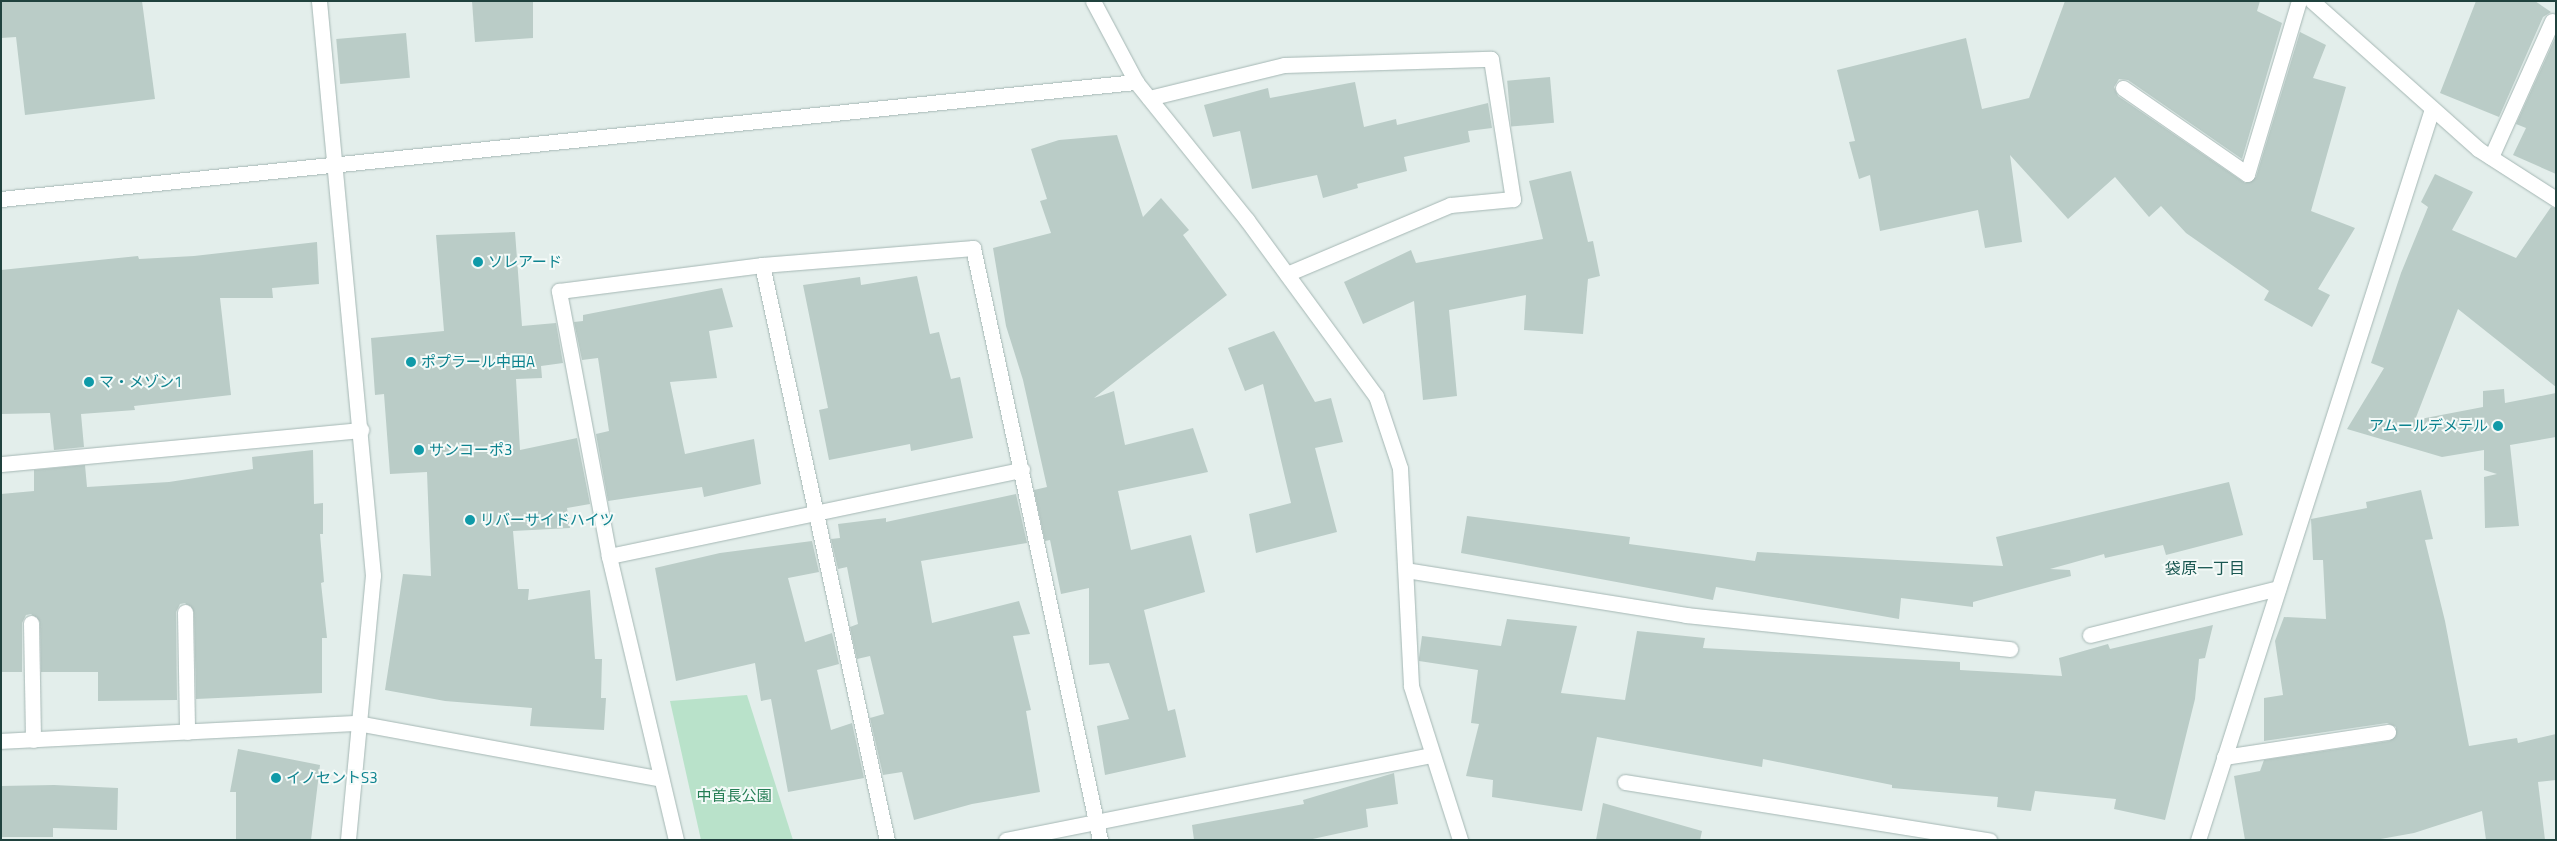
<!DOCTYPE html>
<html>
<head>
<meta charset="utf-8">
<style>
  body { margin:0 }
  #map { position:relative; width:2557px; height:841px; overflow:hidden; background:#e3eeeb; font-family:"Titillium Web","Noto Sans JP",sans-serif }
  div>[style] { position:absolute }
  .green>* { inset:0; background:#b9e2ca }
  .building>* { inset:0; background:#baccc7; transform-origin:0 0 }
  .roads { filter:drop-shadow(0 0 1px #a5b7b4) drop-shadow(0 0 1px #a5b7b4) }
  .minor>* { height:15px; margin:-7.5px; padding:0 7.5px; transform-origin:7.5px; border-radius:7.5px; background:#fff }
  .tertiary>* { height:15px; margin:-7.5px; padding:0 7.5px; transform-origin:7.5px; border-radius:7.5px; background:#fff }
  .dots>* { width:14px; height:14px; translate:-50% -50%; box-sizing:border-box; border:2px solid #f4faf8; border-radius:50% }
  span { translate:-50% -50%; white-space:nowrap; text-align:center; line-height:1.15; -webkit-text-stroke:4px #f4faf8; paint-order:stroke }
  .culture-label { font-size:15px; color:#0d838f }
  .left { translate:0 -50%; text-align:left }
  .right { translate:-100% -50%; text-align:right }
  .park-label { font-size:15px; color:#257e54 }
  .neighbourhood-label { font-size:16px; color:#195751 }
  .frame { position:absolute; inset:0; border:2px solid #20423e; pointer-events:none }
</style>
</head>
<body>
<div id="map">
  <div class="green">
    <div style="clip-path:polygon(747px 695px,793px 840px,701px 840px,670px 701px)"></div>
  </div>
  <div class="building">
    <div style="clip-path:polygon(1px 1px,142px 1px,155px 99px,25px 115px,16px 37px,1px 38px)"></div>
    <div style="clip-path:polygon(472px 1px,533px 1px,533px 38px,475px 42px)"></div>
    <div style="clip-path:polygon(2065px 1px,2260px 1px,2257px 11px,2282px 23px,2242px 159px,2128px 80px,2119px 79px,2114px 87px,2118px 96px,2245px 183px,2256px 177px,2300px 32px,2326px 45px,2313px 78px,2346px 87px,2311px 211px,2355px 228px,2318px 289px,2330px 295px,2312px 327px,2264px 300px,2269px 291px,2186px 233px,2161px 206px,2149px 217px,2115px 177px,2068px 219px,2010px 155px,2022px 242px,1985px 248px,1978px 210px,1880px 231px,1870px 175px,1859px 179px,1849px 142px,1855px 141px,1837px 70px,1966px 38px,1982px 109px,2029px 98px)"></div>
    <div style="clip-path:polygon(2476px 1px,2535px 1px,2551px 12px,2543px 17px,2499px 117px,2440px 93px)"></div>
    <div style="left:406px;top:33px;width:45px;height:70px;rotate:85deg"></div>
    <div style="clip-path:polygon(2556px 36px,2556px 174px,2513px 155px,2526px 128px,2516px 124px)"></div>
    <div style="left:1550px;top:77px;width:46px;height:43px;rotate:85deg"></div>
    <div style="clip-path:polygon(1355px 82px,1364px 127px,1396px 119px,1397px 125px,1488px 103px,1492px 128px,1468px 131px,1470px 142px,1404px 157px,1407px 171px,1357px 184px,1358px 188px,1323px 198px,1317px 175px,1252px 189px,1240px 131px,1213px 137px,1204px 105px,1268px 88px,1270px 98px)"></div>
    <div style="clip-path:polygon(1117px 135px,1143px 217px,1161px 198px,1189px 230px,1183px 235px,1227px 295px,1094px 398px,1114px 391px,1125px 445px,1193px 428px,1208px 472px,1118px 491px,1131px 550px,1191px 535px,1205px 592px,1144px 610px,1168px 711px,1175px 709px,1186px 757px,1105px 775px,1097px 726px,1129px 719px,1109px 663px,1089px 665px,1089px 588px,1061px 594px,1050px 540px,1045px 541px,1034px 490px,1047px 487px,1023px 380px,1006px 326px,993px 248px,1051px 233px,1040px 201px,1047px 199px,1031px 149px,1059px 140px)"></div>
    <div style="clip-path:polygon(1571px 171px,1588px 242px,1593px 241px,1600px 276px,1588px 279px,1583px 334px,1524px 330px,1526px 295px,1449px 310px,1457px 396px,1423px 400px,1414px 301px,1363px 324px,1344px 282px,1411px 250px,1416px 263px,1543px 239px,1529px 181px)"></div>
    <div style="clip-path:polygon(2435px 174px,2473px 192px,2452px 230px,2516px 258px,2551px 207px,2556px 208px,2556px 387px,2458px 309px,2415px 420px,2483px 407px,2483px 391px,2504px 389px,2505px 403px,2556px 393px,2556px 437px,2510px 445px,2519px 526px,2485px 528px,2484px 477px,2497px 474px,2484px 470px,2484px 450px,2442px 457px,2347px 429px,2384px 368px,2371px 363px,2401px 273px,2428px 207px,2421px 202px)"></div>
    <div style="clip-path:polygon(515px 232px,522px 326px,556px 323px,563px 363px,541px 366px,542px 378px,516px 379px,520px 450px,577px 438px,590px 504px,567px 508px,570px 528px,513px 531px,518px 589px,529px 589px,528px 600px,590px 590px,595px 659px,602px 659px,601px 698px,606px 698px,604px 730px,530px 726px,532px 708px,445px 701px,385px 690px,403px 574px,431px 576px,427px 472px,390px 474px,384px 394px,375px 395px,371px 338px,444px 331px,436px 235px)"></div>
    <div style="clip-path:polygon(317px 242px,319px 284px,272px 288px,273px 298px,220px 298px,231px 395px,134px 406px,135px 410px,81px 414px,84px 447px,54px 450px,50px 413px,1px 414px,1px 270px,138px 256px,139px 259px,194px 256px)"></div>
    <div style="clip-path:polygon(917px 276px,930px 334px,939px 332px,951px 379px,960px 377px,973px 438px,911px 451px,910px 444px,829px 460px,819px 410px,828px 408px,803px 285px,860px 277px,861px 285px)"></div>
    <div style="clip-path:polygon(722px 288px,733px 327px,709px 331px,717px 378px,670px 382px,685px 454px,754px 439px,761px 484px,704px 497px,702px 487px,608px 501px,596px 434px,609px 431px,598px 358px,582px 360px,574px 322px,583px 321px,583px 315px)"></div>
    <div style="clip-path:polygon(1274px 331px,1315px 402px,1331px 398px,1343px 442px,1315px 448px,1337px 532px,1256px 553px,1249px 514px,1291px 503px,1263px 384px,1245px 391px,1228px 348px)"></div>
    <div style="clip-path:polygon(313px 450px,314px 504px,323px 503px,323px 534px,320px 534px,324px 582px,321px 583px,327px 638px,322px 638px,322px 693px,196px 699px,194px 612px,185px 603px,180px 604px,176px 612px,177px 700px,98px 701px,98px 672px,41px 672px,40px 622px,31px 614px,26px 615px,22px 623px,22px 672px,1px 672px,1px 494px,34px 491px,34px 470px,85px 465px,87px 487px,169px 482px,253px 469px,252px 457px)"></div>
    <div style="clip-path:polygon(2229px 482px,2243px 535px,2166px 555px,2163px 545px,2105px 558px,2104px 554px,2050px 569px,2070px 570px,2071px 576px,1973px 602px,1973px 607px,1901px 598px,1899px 619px,1716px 587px,1713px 600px,1461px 553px,1467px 516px,1630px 537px,1629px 544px,1755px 561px,1757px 552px,2003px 566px,1996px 537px)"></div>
    <div style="clip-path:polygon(2421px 490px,2433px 539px,2425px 540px,2445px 621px,2469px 746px,2517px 738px,2518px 743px,2556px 734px,2556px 780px,2538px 782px,2545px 840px,2486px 840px,2482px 811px,2414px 833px,2375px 840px,2245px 840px,2234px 776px,2260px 771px,2264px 760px,2389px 741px,2396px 736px,2396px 727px,2387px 723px,2264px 741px,2264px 698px,2283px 695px,2275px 641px,2284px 617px,2326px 619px,2323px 560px,2313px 560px,2311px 519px,2367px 508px,2366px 502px)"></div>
    <div style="clip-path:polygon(1016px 494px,1027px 543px,921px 561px,932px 623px,1019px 601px,1030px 634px,1013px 636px,1031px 710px,1026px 711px,1040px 792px,972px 804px,914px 820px,902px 772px,883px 775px,870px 718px,884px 714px,870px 656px,857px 659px,850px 627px,858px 624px,847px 567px,838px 569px,831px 539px,840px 538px,838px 524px,886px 518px,886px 522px)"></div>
    <div style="clip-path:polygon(812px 541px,819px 572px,788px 578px,805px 642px,832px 633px,839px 664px,817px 670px,831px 730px,852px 723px,864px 778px,788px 792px,771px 699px,761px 701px,755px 663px,676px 681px,655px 568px,720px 553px)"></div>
    <div style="clip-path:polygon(1507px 619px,1577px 626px,1561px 693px,1625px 700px,1637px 631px,1705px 638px,1703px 648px,1960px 662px,1960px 670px,2062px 676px,2059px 658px,2108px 644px,2110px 649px,2213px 625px,2205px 658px,2199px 659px,2195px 699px,2165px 820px,2114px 809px,2116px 799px,2035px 791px,2031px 811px,1997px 807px,1998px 797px,1892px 788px,1892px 785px,1763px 759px,1762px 767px,1597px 737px,1582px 811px,1492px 797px,1493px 780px,1466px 776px,1479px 724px,1471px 723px,1478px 670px,1419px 661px,1419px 658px,1422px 636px,1501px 646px)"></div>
    <div style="clip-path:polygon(238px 749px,320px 765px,311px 840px,236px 840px,236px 792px,230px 792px)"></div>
    <div style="clip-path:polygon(1394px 773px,1398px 804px,1366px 809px,1368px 827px,1308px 840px,1194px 840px,1192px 825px,1304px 804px,1303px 800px)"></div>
    <div style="clip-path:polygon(54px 785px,118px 788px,117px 830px,53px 828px,53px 837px,1px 837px,1px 786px)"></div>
    <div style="clip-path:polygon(1603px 803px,1702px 831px,1700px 840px,1596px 840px)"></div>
  </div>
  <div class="roads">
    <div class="minor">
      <div style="left:319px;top:1px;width:577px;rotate:84.63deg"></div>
      <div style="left:373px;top:575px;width:266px;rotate:95.4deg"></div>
      <div style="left:2312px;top:1px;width:222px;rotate:41.7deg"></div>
      <div style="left:2478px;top:149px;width:93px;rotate:32.7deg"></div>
      <div style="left:2123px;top:88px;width:151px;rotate:34.7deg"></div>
      <div style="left:2247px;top:174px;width:181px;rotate:-73.3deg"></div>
      <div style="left:1149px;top:98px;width:139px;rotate:-13.7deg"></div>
      <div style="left:1284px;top:65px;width:207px;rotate:-1.7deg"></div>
      <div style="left:1491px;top:59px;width:142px;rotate:81.1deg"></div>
      <div style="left:1513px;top:199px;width:63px;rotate:174.6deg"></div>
      <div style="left:1450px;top:205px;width:177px;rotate:157.1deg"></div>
      <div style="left:2491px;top:157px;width:149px;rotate:-65.8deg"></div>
      <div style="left:762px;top:265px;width:588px;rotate:77.74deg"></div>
      <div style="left:1px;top:464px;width:362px;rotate:-5.4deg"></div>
      <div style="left:609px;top:556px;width:270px;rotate:-100.7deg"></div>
      <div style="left:559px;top:291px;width:205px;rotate:-7.3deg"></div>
      <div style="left:762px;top:265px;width:212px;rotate:-4.6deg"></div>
      <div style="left:973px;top:248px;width:605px;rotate:77.89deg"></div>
      <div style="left:1406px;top:570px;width:284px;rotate:9.1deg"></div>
      <div style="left:1686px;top:615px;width:326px;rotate:6deg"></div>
      <div style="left:185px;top:612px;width:120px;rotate:89deg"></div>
      <div style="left:31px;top:623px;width:117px;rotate:89deg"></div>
      <div style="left:2090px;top:635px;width:194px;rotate:-14deg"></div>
      <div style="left:1px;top:741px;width:356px;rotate:-2.9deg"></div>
      <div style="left:357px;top:723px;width:309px;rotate:10.4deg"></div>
      <div style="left:2224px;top:757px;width:166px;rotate:-8.7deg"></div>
      <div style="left:1625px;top:782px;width:369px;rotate:9.1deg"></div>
      <div style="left:676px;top:840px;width:292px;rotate:-103.3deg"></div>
      <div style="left:609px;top:556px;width:422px;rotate:-11.8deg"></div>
      <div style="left:1006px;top:840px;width:433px;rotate:-11.3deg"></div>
      <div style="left:2198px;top:840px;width:768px;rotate:-72.25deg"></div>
    </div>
    <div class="tertiary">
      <div style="left:1093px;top:1px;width:92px;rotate:62deg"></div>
      <div style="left:1136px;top:82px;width:177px;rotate:51.2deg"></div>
      <div style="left:1247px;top:220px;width:218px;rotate:53.8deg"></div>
      <div style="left:1376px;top:396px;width:76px;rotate:71.6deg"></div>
      <div style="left:1400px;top:468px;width:218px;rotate:87.1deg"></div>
      <div style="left:1411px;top:686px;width:162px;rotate:72.3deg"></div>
      <div style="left:1px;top:199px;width:1141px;rotate:-5.89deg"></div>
    </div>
  </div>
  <div class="dots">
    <div style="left:478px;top:262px;background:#0f9aa8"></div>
    <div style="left:411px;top:362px;background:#0f9aa8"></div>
    <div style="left:89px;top:382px;background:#0f9aa8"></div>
    <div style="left:2498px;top:426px;background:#0f9aa8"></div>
    <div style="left:419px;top:450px;background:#0f9aa8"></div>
    <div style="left:470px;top:520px;background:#0f9aa8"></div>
    <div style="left:276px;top:778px;background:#0f9aa8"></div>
  </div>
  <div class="culture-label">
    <span class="left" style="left:488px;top:262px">ソレアード</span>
    <span class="left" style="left:421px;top:362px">ポプラール中田A</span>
    <span class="left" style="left:99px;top:382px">マ・メゾン1</span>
    <span class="right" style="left:2488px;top:426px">アムールデメテル</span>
    <span class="left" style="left:429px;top:450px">サンコーポ3</span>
    <span class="left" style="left:480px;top:520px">リバーサイドハイツ</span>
    <span class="left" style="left:286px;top:778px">イノセントS3</span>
  </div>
  <div class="park-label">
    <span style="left:734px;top:796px">中首長公園</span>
  </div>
  <div class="neighbourhood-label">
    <span style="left:2205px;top:568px">袋原一丁目</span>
  </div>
  <div class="frame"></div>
</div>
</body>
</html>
